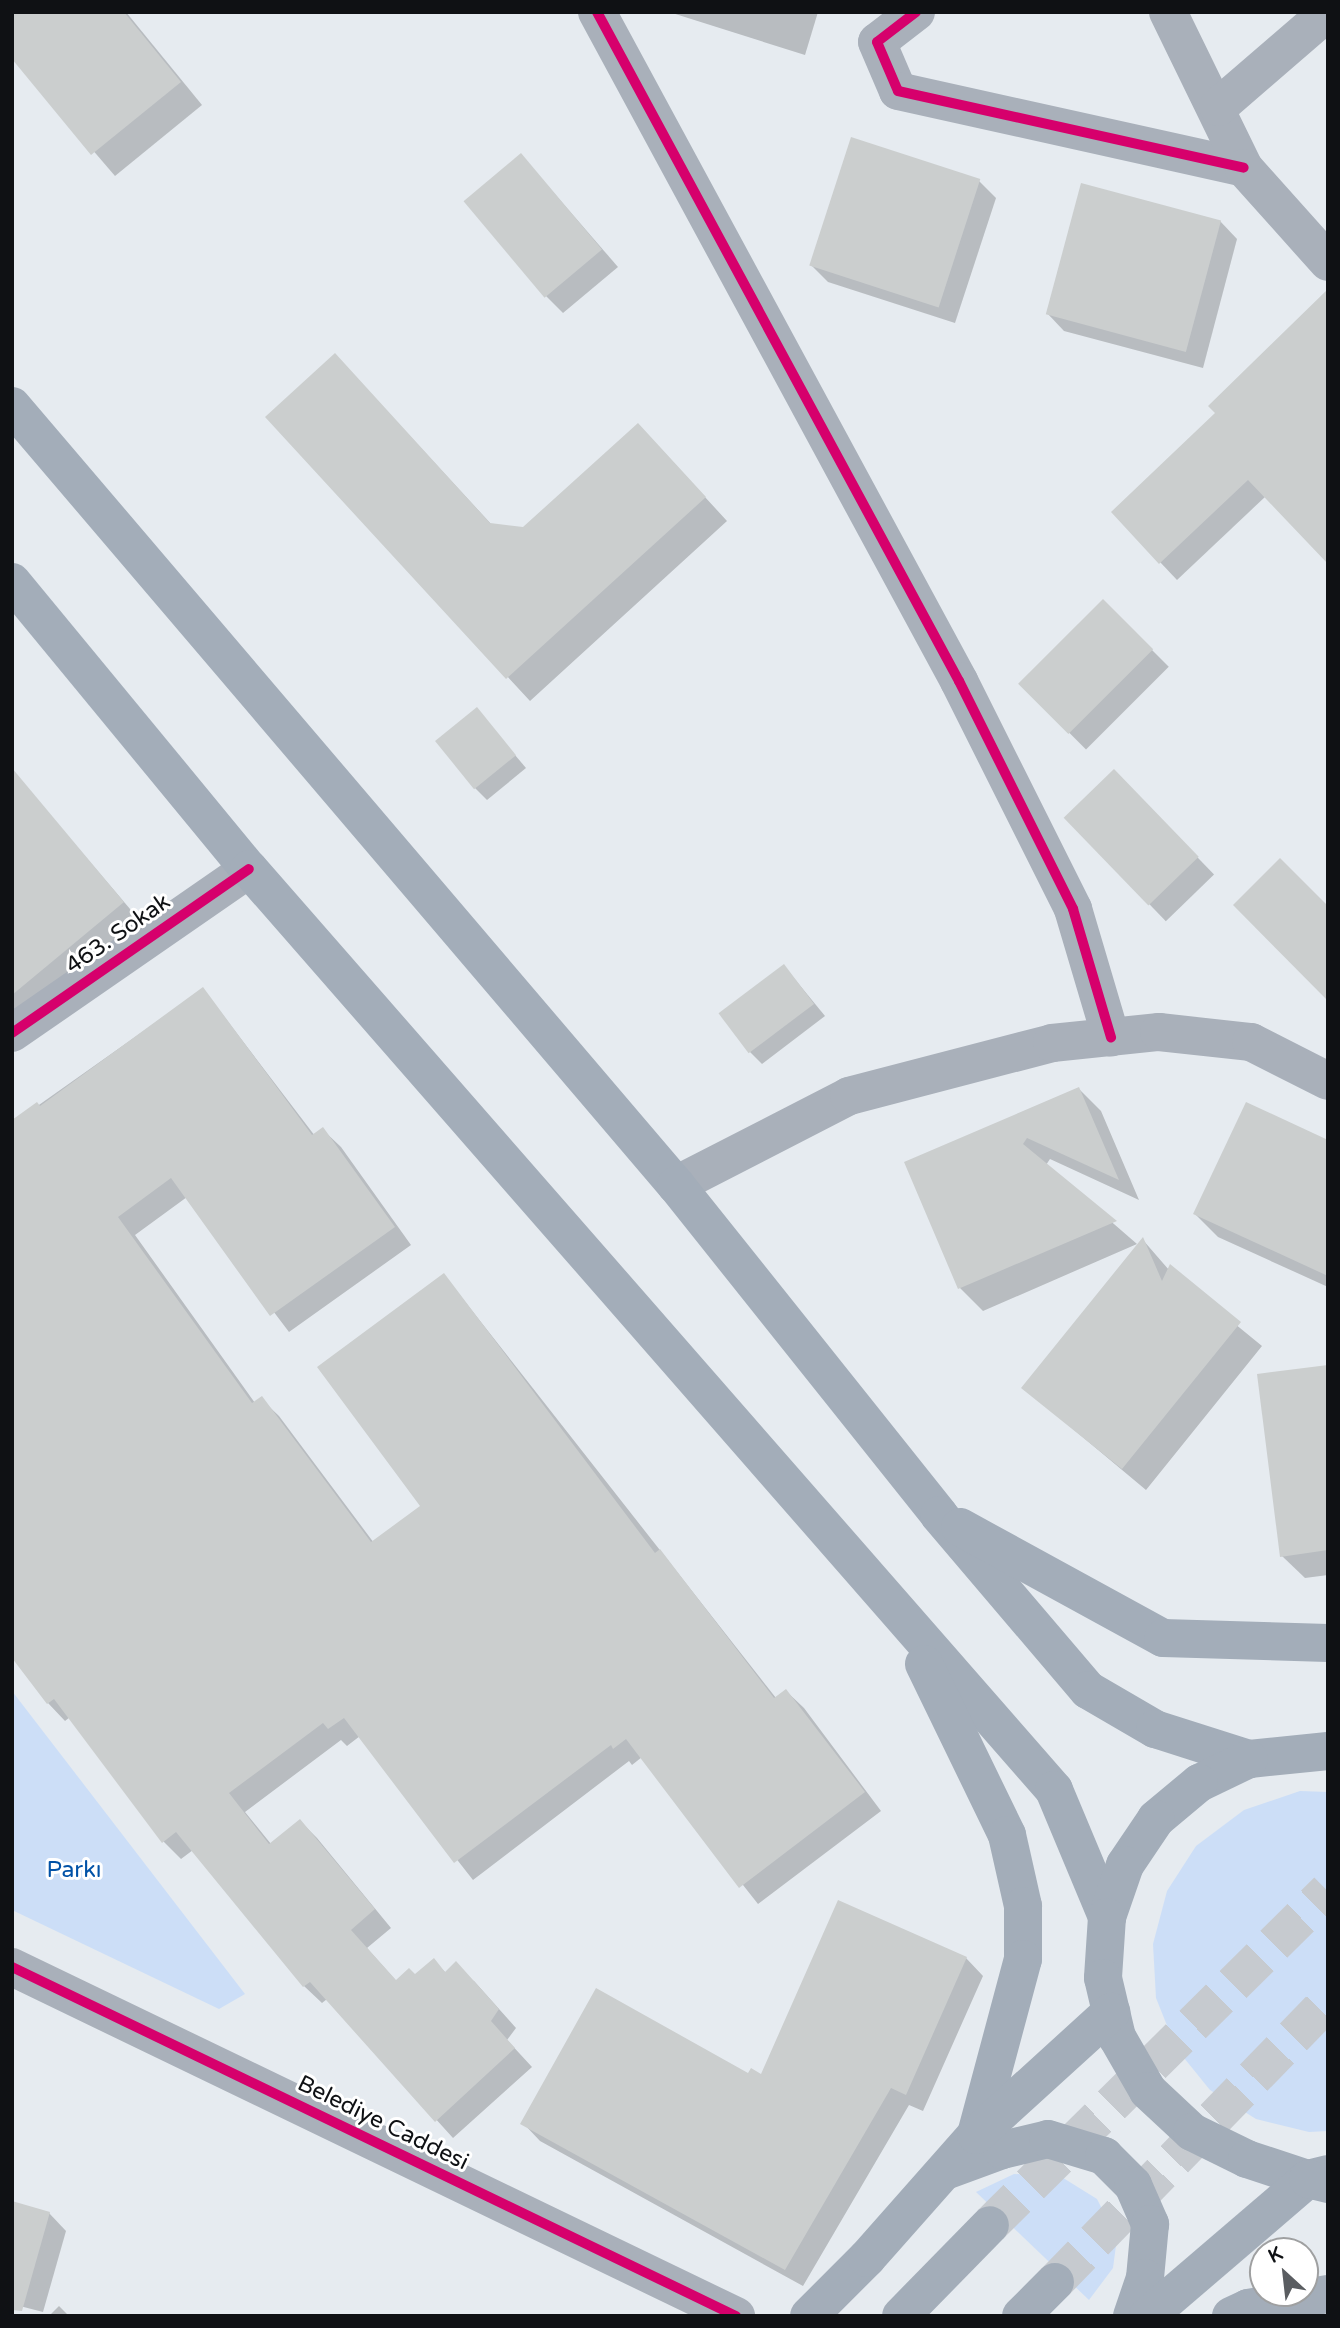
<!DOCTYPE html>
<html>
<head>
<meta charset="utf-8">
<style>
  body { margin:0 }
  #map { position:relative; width:1340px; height:2328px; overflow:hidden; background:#e6ebf0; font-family:"Varela Round",sans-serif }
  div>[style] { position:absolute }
  .green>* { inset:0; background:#ccdef7 }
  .shadow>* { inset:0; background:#0003; transform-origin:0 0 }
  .building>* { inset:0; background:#cbcece; transform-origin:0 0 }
  .highway-tunnel>* { height:38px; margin-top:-19px; transform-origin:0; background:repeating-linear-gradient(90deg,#c6cacf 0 38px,transparent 0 57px) }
  .minor>* { height:38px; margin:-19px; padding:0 19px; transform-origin:19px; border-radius:19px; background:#a9b0ba }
  .highway>* { height:38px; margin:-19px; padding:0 19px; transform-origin:19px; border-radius:19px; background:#a3adb9 }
  .cycleway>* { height:10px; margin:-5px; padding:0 5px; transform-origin:5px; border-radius:5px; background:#d6006c }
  span { translate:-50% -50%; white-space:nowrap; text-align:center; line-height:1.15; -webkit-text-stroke:6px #fff; paint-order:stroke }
  .street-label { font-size:23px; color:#0f1114 }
  .park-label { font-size:23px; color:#0152a7 }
  .frame { position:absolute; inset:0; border:14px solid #0f1114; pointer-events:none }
  .north { position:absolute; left:1249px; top:2237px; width:70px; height:70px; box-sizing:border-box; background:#fff; border:2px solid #9fa0a1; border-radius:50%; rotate:333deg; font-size:19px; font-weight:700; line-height:28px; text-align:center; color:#0f1114 }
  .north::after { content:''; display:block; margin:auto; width:24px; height:32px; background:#5a5d61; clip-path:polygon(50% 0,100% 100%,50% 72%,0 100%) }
</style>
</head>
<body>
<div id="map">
  <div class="green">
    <div style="clip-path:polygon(12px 1691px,245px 1994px,219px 2009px,12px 1910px)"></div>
    <div style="clip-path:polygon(1300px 1791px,1328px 1792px,1328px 2131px,1309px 2132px,1256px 2119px,1210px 2090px,1176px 2048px,1156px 1998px,1153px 1944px,1167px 1891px,1196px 1846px,1244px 1810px)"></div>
    <div style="clip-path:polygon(1014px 2174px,1060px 2176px,1097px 2199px,1117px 2238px,1113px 2268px,1089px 2300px,976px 2192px)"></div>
  </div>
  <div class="shadow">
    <div style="clip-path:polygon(12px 12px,126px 12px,202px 105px,115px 176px,12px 56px)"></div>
    <div style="clip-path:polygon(669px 12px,818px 12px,805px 55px)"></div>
    <div style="clip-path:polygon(521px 155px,618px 267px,563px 313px,546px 296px)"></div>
    <div style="clip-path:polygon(979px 181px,996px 198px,955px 323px,828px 282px,810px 264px)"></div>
    <div style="clip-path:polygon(1220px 221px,1237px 239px,1203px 368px,1064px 331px,1047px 313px)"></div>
    <div style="clip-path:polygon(1323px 296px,1266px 496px,1177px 580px,1160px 562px)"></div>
    <div style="clip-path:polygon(335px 355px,492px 525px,523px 529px,660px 448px,727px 521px,530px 701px,268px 417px)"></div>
    <div style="left:1103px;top:601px;width:93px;height:117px;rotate:45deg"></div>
    <div style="clip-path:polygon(476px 709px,526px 768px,487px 800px,475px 788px)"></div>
    <div style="left:1114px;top:771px;width:144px;height:67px;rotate:46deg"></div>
    <div style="clip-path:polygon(26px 787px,142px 923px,12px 1018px,12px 792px)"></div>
    <div style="clip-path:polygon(784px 966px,825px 1016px,762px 1064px,750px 1052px)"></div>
    <div style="clip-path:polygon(203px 989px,315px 1136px,323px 1130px,341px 1147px,411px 1245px,289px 1332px,187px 1197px,135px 1235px,255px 1403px,261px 1399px,279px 1416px,374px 1543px,423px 1506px,444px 1275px,776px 1698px,786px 1691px,804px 1708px,881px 1811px,758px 1904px,642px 1757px,632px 1765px,629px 1761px,473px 1880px,360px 1736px,347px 1746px,341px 1740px,245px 1812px,271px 1844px,300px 1821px,317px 1838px,391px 1928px,367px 1948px,397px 1982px,415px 1976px,433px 1960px,446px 1973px,474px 1981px,516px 2028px,507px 2040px,532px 2067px,453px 2138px,327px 1999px,322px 2003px,304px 1986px,193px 1850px,181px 1859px,164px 1842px,70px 1717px,65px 1721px,48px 1703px,12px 1655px,12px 1124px)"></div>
    <div style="clip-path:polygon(1079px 1089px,1101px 1111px,1139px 1200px,1050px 1159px,1046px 1165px,1137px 1244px,983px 1311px,960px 1288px,906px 1163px)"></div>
    <div style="clip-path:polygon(1328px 1142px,1328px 1287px,1218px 1237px,1195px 1214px)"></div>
    <div style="clip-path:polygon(1143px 1240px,1169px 1270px,1262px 1346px,1146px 1490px,1024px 1388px)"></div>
    <div style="clip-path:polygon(1328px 1367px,1328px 1575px,1305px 1578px,1282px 1556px)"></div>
    <div style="clip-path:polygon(966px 1958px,983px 1976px,923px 2111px,909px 2105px,803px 2286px,540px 2141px,523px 2123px,749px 2075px,762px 2076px)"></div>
    <div style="clip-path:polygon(49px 2213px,66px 2231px,43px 2312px,12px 2304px)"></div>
    <div style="clip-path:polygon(59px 2306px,69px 2316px,49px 2316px)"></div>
  </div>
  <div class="building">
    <div style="clip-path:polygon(12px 12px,124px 12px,181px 82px,91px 155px,12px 59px)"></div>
    <div style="left:851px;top:137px;width:136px;height:135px;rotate:18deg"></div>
    <div style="left:521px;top:153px;width:126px;height:75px;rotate:50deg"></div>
    <div style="left:1081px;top:183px;width:145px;height:136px;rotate:15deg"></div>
    <div style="clip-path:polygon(1328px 289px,1328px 564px,1248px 480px,1159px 564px,1111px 512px,1215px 413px,1208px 406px)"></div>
    <div style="clip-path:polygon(335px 353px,490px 523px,523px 527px,638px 423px,706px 497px,506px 679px,265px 417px)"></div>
    <div style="left:1103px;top:599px;width:71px;height:120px;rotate:45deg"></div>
    <div style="left:477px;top:707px;width:62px;height:54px;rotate:51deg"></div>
    <div style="clip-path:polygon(12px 768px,124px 902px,12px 995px)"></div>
    <div style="left:1114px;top:769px;width:122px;height:70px;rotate:46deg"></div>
    <div style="clip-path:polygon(1280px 858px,1328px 906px,1328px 1001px,1233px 905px)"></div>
    <div style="left:784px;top:964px;width:50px;height:82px;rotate:53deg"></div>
    <div style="clip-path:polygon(203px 987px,312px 1135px,323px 1127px,395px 1227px,270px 1316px,171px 1178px,118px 1217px,252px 1403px,262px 1396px,371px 1542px,420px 1506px,317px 1367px,444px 1273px,655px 1553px,660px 1549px,774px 1698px,786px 1689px,865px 1792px,739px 1888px,626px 1739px,613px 1749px,611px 1745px,454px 1863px,344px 1718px,328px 1729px,323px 1723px,229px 1793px,269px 1844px,300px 1819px,375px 1909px,351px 1930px,396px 1980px,409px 1968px,415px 1974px,434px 1958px,445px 1972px,456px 1961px,499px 2009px,491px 2021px,515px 2048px,435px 2122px,310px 1982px,303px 1987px,176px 1832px,162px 1843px,54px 1699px,47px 1704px,12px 1658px,12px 1120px,37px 1102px,40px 1106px)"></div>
    <div style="clip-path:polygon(1079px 1087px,1119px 1180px,1027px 1138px,1023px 1144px,1117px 1221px,958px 1289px,904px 1162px)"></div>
    <div style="clip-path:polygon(1246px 1102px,1328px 1140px,1328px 1276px,1193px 1214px)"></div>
    <div style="clip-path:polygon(1143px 1237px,1162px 1281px,1170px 1264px,1241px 1322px,1122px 1469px,1021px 1388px)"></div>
    <div style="clip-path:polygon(1328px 1365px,1328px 1550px,1280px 1557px,1257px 1374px)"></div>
    <div style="clip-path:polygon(838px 1900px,967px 1957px,906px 2095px,891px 2088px,785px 2270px,520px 2124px,596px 1988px,748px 2073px,751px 2068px,761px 2074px)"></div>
    <div style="clip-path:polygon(12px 2201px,50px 2212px,22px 2311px,12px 2310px)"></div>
  </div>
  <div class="highway-tunnel">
    <div style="left:990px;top:2225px;width:475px;rotate:-44.7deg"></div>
    <div style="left:1055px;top:2282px;width:392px;rotate:-45.8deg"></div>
  </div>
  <div class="minor">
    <div style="left:597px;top:12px;width:761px;rotate:61.58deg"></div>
    <div style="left:959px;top:681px;width:255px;rotate:63.4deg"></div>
    <div style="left:1073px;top:909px;width:134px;rotate:73.5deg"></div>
    <div style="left:916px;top:12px;width:49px;rotate:142.4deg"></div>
    <div style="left:877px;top:42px;width:53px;rotate:66.8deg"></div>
    <div style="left:898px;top:91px;width:354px;rotate:12.5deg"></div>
    <div style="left:1168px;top:12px;width:174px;rotate:64deg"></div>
    <div style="left:1244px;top:168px;width:126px;rotate:48.2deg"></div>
    <div style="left:1218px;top:107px;width:145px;rotate:-40.8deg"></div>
    <div style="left:12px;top:1033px;width:288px;rotate:-34.7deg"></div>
    <div style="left:676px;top:1185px;width:195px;rotate:-27.2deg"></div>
    <div style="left:849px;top:1096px;width:210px;rotate:-14.6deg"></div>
    <div style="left:1052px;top:1043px;width:108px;rotate:-5.9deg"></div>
    <div style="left:1159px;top:1032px;width:93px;rotate:6.2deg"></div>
    <div style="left:1251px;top:1042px;width:86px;rotate:26.9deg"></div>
    <div style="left:12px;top:1967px;width:804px;rotate:25.74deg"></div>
  </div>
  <div class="highway">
    <div style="left:12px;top:406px;width:1024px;rotate:49.56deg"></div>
    <div style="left:676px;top:1185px;width:422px;rotate:51.4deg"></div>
    <div style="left:939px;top:1515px;width:230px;rotate:49.6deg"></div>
    <div style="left:1088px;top:1690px;width:78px;rotate:30.2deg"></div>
    <div style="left:1155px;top:1729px;width:99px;rotate:17.7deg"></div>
    <div style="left:12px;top:582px;width:372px;rotate:50.5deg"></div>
    <div style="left:249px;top:869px;width:1223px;rotate:48.84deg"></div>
    <div style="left:1054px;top:1790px;width:138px;rotate:67.3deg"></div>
    <div style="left:960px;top:1527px;width:231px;rotate:28.7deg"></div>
    <div style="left:1163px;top:1638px;width:165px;rotate:1.7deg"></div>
    <div style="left:924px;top:1664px;width:190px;rotate:64.1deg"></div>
    <div style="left:1007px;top:1835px;width:73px;rotate:77.3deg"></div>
    <div style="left:1023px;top:1906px;width:53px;rotate:90deg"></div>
    <div style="left:1023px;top:1959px;width:182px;rotate:105deg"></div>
    <div style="left:1328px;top:1751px;width:79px;rotate:174.2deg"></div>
    <div style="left:1249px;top:1759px;width:55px;rotate:154.4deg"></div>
    <div style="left:1199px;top:1783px;width:56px;rotate:140.1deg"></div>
    <div style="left:1156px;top:1819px;width:55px;rotate:124deg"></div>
    <div style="left:1125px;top:1865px;width:55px;rotate:109.1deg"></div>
    <div style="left:1107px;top:1917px;width:61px;rotate:93.8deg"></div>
    <div style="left:1103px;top:1978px;width:61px;rotate:76.7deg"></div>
    <div style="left:1117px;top:2037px;width:62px;rotate:60.1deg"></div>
    <div style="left:1148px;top:2091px;width:60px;rotate:43deg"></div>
    <div style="left:1192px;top:2132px;width:61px;rotate:26.1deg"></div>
    <div style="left:1247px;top:2159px;width:64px;rotate:18.2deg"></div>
    <div style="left:1308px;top:2179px;width:21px;rotate:-14deg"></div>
    <div style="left:948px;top:2170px;width:58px;rotate:-20.3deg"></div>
    <div style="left:1002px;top:2150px;width:47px;rotate:-13.4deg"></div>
    <div style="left:1048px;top:2139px;width:59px;rotate:16.9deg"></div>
    <div style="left:1104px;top:2156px;width:41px;rotate:45deg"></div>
    <div style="left:1133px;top:2185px;width:43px;rotate:66.4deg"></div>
    <div style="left:1150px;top:2224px;width:54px;rotate:95.3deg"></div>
    <div style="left:1145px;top:2278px;width:40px;rotate:108.9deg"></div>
    <div style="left:809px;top:2316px;width:82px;rotate:-45deg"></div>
    <div style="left:867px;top:2258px;width:164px;rotate:-48.5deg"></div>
    <div style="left:976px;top:2135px;width:183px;rotate:-42.3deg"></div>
    <div style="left:901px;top:2316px;width:127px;rotate:-45.6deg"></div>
    <div style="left:1021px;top:2316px;width:48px;rotate:-45deg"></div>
    <div style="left:1148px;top:2316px;width:211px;rotate:-40.6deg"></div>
    <div style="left:1308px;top:2179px;width:21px;rotate:14deg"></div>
    <div style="left:1231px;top:2316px;width:19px;rotate:-25deg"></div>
    <div style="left:1248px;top:2308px;width:81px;rotate:-9.9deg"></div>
  </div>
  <div class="cycleway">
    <div style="left:597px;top:12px;width:761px;rotate:61.58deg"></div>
    <div style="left:959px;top:681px;width:255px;rotate:63.4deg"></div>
    <div style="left:1073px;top:909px;width:134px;rotate:73.5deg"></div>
    <div style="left:916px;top:12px;width:49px;rotate:142.4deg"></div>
    <div style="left:877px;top:42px;width:53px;rotate:66.8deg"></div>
    <div style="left:898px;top:91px;width:354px;rotate:12.5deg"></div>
    <div style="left:12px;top:1033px;width:288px;rotate:-34.7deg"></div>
    <div style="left:12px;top:1967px;width:804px;rotate:25.74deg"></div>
  </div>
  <div class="street-label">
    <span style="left:118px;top:934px;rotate:-35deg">463. Sokak</span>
    <span style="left:383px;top:2123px;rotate:26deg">Belediye Caddesi</span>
  </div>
  <div class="park-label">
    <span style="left:74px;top:1870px">Parkı</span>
  </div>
  <div class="frame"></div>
  <div class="north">K</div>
</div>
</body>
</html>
